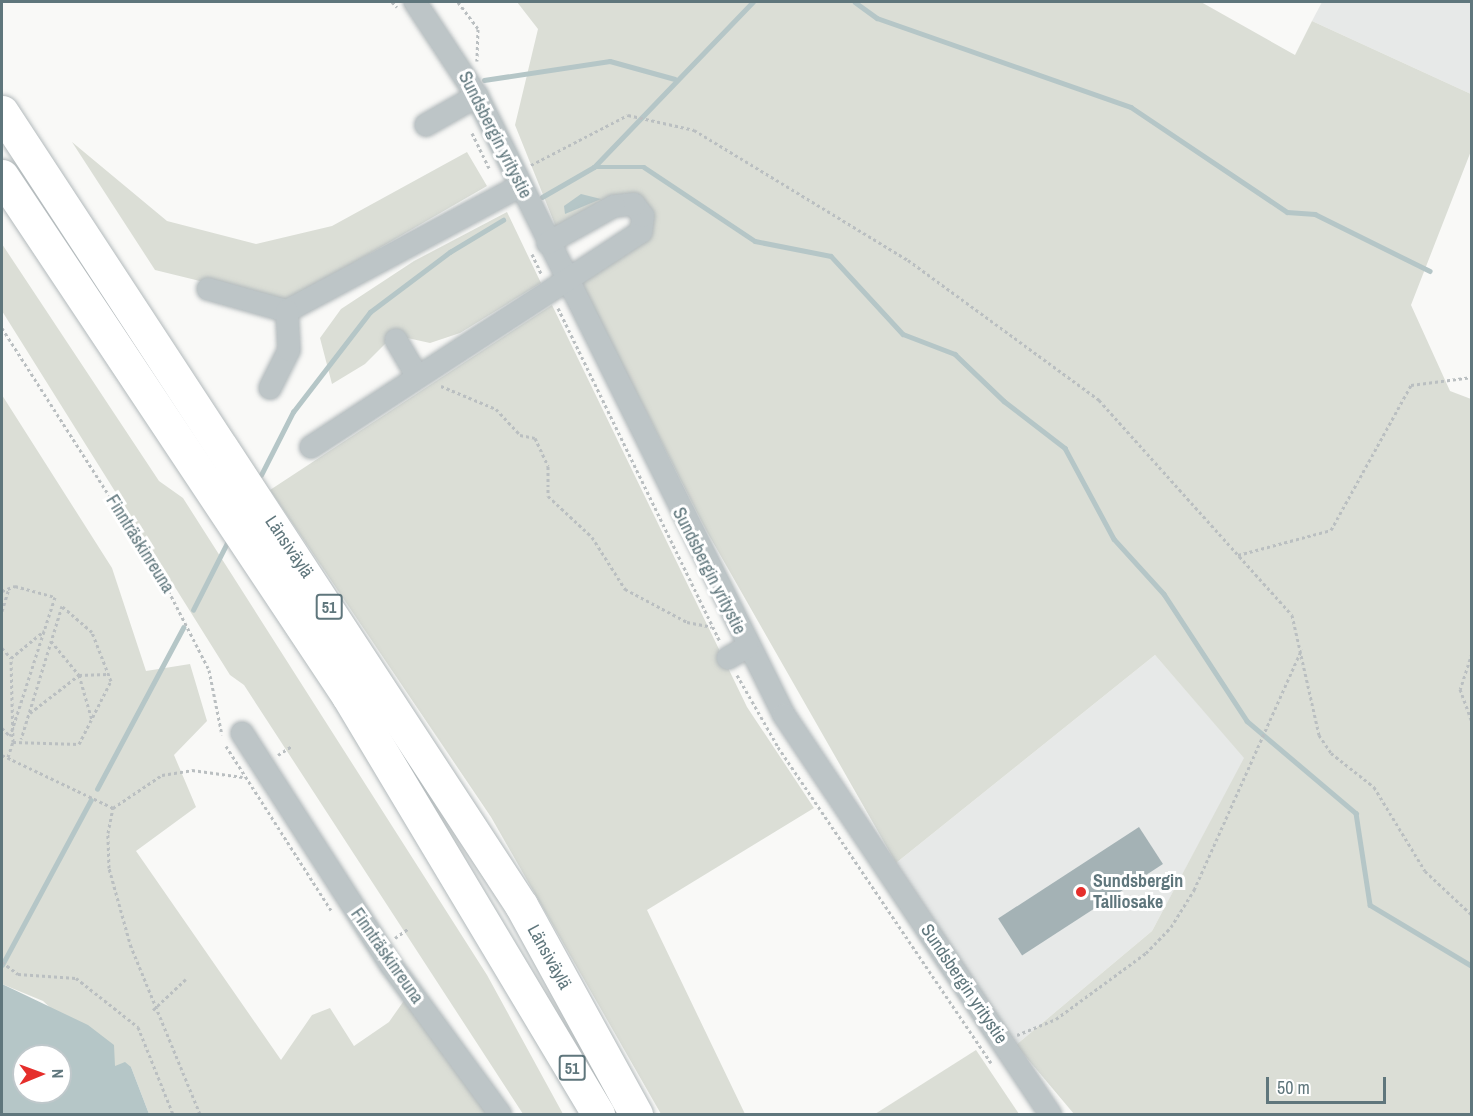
<!DOCTYPE html>
<html>
<head>
<meta charset="utf-8">
<style>
  body { margin:0 }
  #map { position:relative; width:1473px; height:1116px; overflow:hidden; background:#f9f9f7; font-family:"Archivo Narrow",sans-serif }
  div>[style] { position:absolute }
  .built>* { inset:0; background:#e7e9e8 }
  .green>* { inset:0; background:#dbded6 }
  .water>* { inset:0; background:#b5c6c7 }
  .stream>* { height:4.5px; margin:-2.25px; padding:0 2.25px; transform-origin:2.25px; border-radius:2.25px; background:#b5c6c7 }
  .building>* { inset:0; background:#a4b2b5; transform-origin:0 0 }
  .path>* { height:3px; margin-top:-1.5px; transform-origin:0; background:repeating-linear-gradient(90deg,#babfc1 0 3px,transparent 0 6px) }
  .roads { filter:drop-shadow(0 0 2px #b3babc) drop-shadow(0 0 2px #b3babc) }
  .minor>* { height:22px; margin:-11px; padding:0 11px; transform-origin:11px; border-radius:11px; background:#bdc5c7 }
  .highway>* { height:33px; margin:-16.5px; padding:0 16.5px; transform-origin:16.5px; border-radius:16.5px; background:#fff }
  .dots>* { width:16px; height:16px; translate:-50% -50%; box-sizing:border-box; border:3px solid #fff; border-radius:50% }
  span { translate:-50% -50%; white-space:nowrap; text-align:center; line-height:1.15; -webkit-text-stroke:6px #fff; paint-order:stroke }
  .shield-label span { padding:2px 4px; background:#fff; border:2px solid; border-radius:4px; -webkit-text-stroke-width:0 }
  .shield-label { font-size:16px; color:#5f767c; font-weight:700 }
  .street-label { font-size:18px; color:#5f767c }
  .poi-label { font-size:18px; color:#5f767c; font-weight:700 }
  .left { translate:0 -50%; text-align:left }
  .frame { position:absolute; inset:0; border:3px solid #5f767c; pointer-events:none }
  .north { position:absolute; left:12px; top:1044px; width:60px; height:60px; box-sizing:border-box; background:#fff; border:2px solid #bfc8cb; border-radius:50%; rotate:89deg; font-size:16px; font-weight:700; line-height:24px; text-align:center; color:#5f767c }
  .north::after { content:''; display:block; margin:auto; width:21px; height:27px; background:#e52e2b; clip-path:polygon(50% 0,100% 100%,50% 72%,0 100%) }
  .scale { position:absolute; left:1266px; top:1077px; width:120px; height:27px; box-sizing:border-box; border:3px solid #5f767c; border-top:0; padding-left:8px; font-size:18px; line-height:21px; white-space:nowrap; color:#5f767c; -webkit-text-stroke:4px #fff; paint-order:stroke }
</style>
</head>
<body>
<div id="map">
  <div class="built">
    <div style="clip-path:polygon(1322px 2px,1471px 2px,1471px 94px,1312px 21px)"></div>
    <div style="clip-path:polygon(1155px 655px,1245px 758px,1152px 931px,1016px 1045px,896px 863px)"></div>
  </div>
  <div class="green">
    <div style="clip-path:polygon(517px 2px,1201px 2px,1295px 55px,1312px 21px,1471px 94px,1471px 151px,1411px 305px,1450px 391px,1471px 399px,1471px 1114px,1074px 1114px,1016px 1045px,1152px 931px,1244px 758px,1155px 655px,896px 863px,706px 530px,578px 278px,644px 234px,645px 205px,558px 232px,515px 125px,538px 29px)"></div>
    <div style="clip-path:polygon(72px 142px,167px 221px,256px 244px,332px 226px,467px 152px,487px 186px,286px 302px,155px 270px)"></div>
    <div style="clip-path:polygon(507px 212px,541px 283px,460px 333px,430px 343px,394px 335px,365px 364px,332px 384px,320px 338px,341px 309px,414px 261px)"></div>
    <div style="clip-path:polygon(2px 244px,159px 481px,183px 498px,487px 975px,563px 1114px,523px 1114px,244px 685px,230px 675px,2px 311px)"></div>
    <div style="clip-path:polygon(552px 305px,747px 707px,814px 808px,647px 910px,745px 1114px,661px 1114px,491px 817px,270px 490px)"></div>
    <div style="clip-path:polygon(2px 395px,112px 568px,146px 671px,190px 664px,207px 721px,174px 755px,196px 807px,136px 851px,281px 1060px,312px 1015px,330px 1008px,354px 1046px,389px 1022px,415px 985px,494px 1114px,149px 1114px,131px 1067px,115px 1067px,43px 1001px,2px 984px)"></div>
    <div style="clip-path:polygon(976px 1050px,1019px 1114px,875px 1114px)"></div>
  </div>
  <div class="water">
    <div style="clip-path:polygon(581px 194px,601px 199px,565px 214px,564px 206px)"></div>
    <div style="clip-path:polygon(evenodd,2px 984px,88px 1025px,114px 1045px,115px 1066px,125px 1062px,131px 1067px,149px 1114px,2px 1114px,2px 984px,24px 1056px,60px 1056px,60px 1092px,24px 1092px,24px 1056px)"></div>
  </div>
  <div class="stream">
    <div style="left:855px;top:2px;width:27px;rotate:36deg"></div>
    <div style="left:877px;top:18px;width:269px;rotate:19.3deg"></div>
    <div style="left:1131px;top:107px;width:188px;rotate:33.9deg"></div>
    <div style="left:1287px;top:212px;width:28px;rotate:4deg"></div>
    <div style="left:1315px;top:214px;width:128px;rotate:26.4deg"></div>
    <div style="left:484px;top:80px;width:127px;rotate:-8.6deg"></div>
    <div style="left:610px;top:61px;width:67px;rotate:15.5deg"></div>
    <div style="left:594px;top:167px;width:229px;rotate:-46.1deg"></div>
    <div style="left:542px;top:197px;width:60px;rotate:-30deg"></div>
    <div style="left:594px;top:167px;width:50px"></div>
    <div style="left:644px;top:167px;width:133px;rotate:33.7deg"></div>
    <div style="left:755px;top:241px;width:77px;rotate:11.2deg"></div>
    <div style="left:831px;top:256px;width:106px;rotate:47.3deg"></div>
    <div style="left:903px;top:334px;width:56px;rotate:21deg"></div>
    <div style="left:955px;top:354px;width:68px;rotate:43.8deg"></div>
    <div style="left:1004px;top:401px;width:77px;rotate:37.6deg"></div>
    <div style="left:1065px;top:448px;width:103px;rotate:61.7deg"></div>
    <div style="left:1114px;top:539px;width:74px;rotate:47.7deg"></div>
    <div style="left:1164px;top:594px;width:152px;rotate:56.8deg"></div>
    <div style="left:1247px;top:721px;width:143px;rotate:40.2deg"></div>
    <div style="left:1356px;top:813px;width:93px;rotate:81.3deg"></div>
    <div style="left:1370px;top:905px;width:119px;rotate:30.9deg"></div>
    <div style="left:261px;top:475px;width:71px;rotate:-63.1deg"></div>
    <div style="left:293px;top:412px;width:126px;rotate:-52.4deg"></div>
    <div style="left:370px;top:312px;width:100px;rotate:-36.9deg"></div>
    <div style="left:450px;top:252px;width:62px;rotate:-31.1deg"></div>
    <div style="left:193px;top:610px;width:75px;rotate:-63.1deg"></div>
    <div style="left:97px;top:789px;width:183px;rotate:-61.9deg"></div>
    <div style="left:2px;top:965px;width:187px;rotate:-61.7deg"></div>
  </div>
  <div class="building">
    <div style="left:1139px;top:827px;width:44px;height:168px;rotate:57deg"></div>
  </div>
  <div class="path">
    <div style="left:392px;top:2px;width:7px;rotate:45deg"></div>
    <div style="left:458px;top:2px;width:34px;rotate:53deg"></div>
    <div style="left:478px;top:29px;width:32px;rotate:92deg"></div>
    <div style="left:472px;top:133px;width:39px;rotate:64deg"></div>
    <div style="left:531px;top:165px;width:109px;rotate:-27.3deg"></div>
    <div style="left:628px;top:115px;width:68px;rotate:12.8deg"></div>
    <div style="left:694px;top:130px;width:250px;rotate:31.3deg"></div>
    <div style="left:908px;top:260px;width:237px;rotate:36.2deg"></div>
    <div style="left:1099px;top:400px;width:289px;rotate:48.1deg"></div>
    <div style="left:1292px;top:615px;width:123px;rotate:77.3deg"></div>
    <div style="left:1319px;top:735px;width:22px;rotate:56deg"></div>
    <div style="left:1331px;top:753px;width:55px;rotate:38.3deg"></div>
    <div style="left:1374px;top:787px;width:98px;rotate:58.7deg"></div>
    <div style="left:1425px;top:871px;width:64px;rotate:43.1deg"></div>
    <div style="left:532px;top:254px;width:23px;rotate:65deg"></div>
    <div style="left:558px;top:308px;width:371px;rotate:64.1deg"></div>
    <div style="left:2px;top:328px;width:299px;rotate:57.4deg"></div>
    <div style="left:163px;top:580px;width:101px;rotate:62.9deg"></div>
    <div style="left:209px;top:670px;width:66px;rotate:78.7deg"></div>
    <div style="left:441px;top:386px;width:60px;rotate:22.7deg"></div>
    <div style="left:496px;top:409px;width:35px;rotate:47deg"></div>
    <div style="left:520px;top:435px;width:15px;rotate:11deg"></div>
    <div style="left:535px;top:438px;width:31px;rotate:65deg"></div>
    <div style="left:548px;top:466px;width:30px;rotate:90deg"></div>
    <div style="left:548px;top:496px;width:60px;rotate:43deg"></div>
    <div style="left:592px;top:537px;width:62px;rotate:57.6deg"></div>
    <div style="left:625px;top:589px;width:70px;rotate:28deg"></div>
    <div style="left:687px;top:622px;width:25px;rotate:11deg"></div>
    <div style="left:1238px;top:555px;width:96px;rotate:-15deg"></div>
    <div style="left:1331px;top:530px;width:166px;rotate:-61.1deg"></div>
    <div style="left:1411px;top:385px;width:62px;rotate:-7.5deg"></div>
    <div style="left:2px;top:591px;width:14px;rotate:-21deg"></div>
    <div style="left:15px;top:586px;width:41px;rotate:15.4deg"></div>
    <div style="left:55px;top:597px;width:146px;rotate:107.9deg"></div>
    <div style="left:2px;top:611px;width:24px;rotate:-73deg"></div>
    <div style="left:51px;top:641px;width:44px;rotate:50.5deg"></div>
    <div style="left:79px;top:675px;width:47px;rotate:73.9deg"></div>
    <div style="left:2px;top:648px;width:13px;rotate:48deg"></div>
    <div style="left:11px;top:658px;width:43px;rotate:-39.3deg"></div>
    <div style="left:1472px;top:653px;width:38px;rotate:108deg"></div>
    <div style="left:1460px;top:689px;width:35px;rotate:70deg"></div>
    <div style="left:737px;top:675px;width:83px;rotate:60.3deg"></div>
    <div style="left:778px;top:747px;width:381px;rotate:56deg"></div>
    <div style="left:30px;top:713px;width:62px;rotate:-37.8deg"></div>
    <div style="left:79px;top:675px;width:29px;rotate:-2deg"></div>
    <div style="left:2px;top:728px;width:11px;rotate:45deg"></div>
    <div style="left:13px;top:742px;width:66px;rotate:1.7deg"></div>
    <div style="left:79px;top:744px;width:71px;rotate:-63.1deg"></div>
    <div style="left:111px;top:681px;width:53px;rotate:-111.2deg"></div>
    <div style="left:92px;top:632px;width:40px;rotate:-139deg"></div>
    <div style="left:62px;top:606px;width:139px;rotate:107.1deg"></div>
    <div style="left:226px;top:746px;width:195px;rotate:57.4deg"></div>
    <div style="left:2px;top:755px;width:123px;rotate:25.5deg"></div>
    <div style="left:278px;top:755px;width:17px;rotate:-33deg"></div>
    <div style="left:8px;top:757px;width:16px;rotate:-72deg"></div>
    <div style="left:13px;top:742px;width:84px;rotate:-91.4deg"></div>
    <div style="left:395px;top:938px;width:16px;rotate:-35deg"></div>
    <div style="left:2px;top:962px;width:20px;rotate:37deg"></div>
    <div style="left:18px;top:974px;width:58px;rotate:3.9deg"></div>
    <div style="left:76px;top:978px;width:79px;rotate:38.3deg"></div>
    <div style="left:138px;top:1027px;width:94px;rotate:68.1deg"></div>
    <div style="left:153px;top:1010px;width:45px;rotate:-43.2deg"></div>
    <div style="left:1017px;top:1035px;width:42px;rotate:-22.3deg"></div>
    <div style="left:1056px;top:1019px;width:112px;rotate:-36.3deg"></div>
    <div style="left:1146px;top:953px;width:36px;rotate:-46deg"></div>
    <div style="left:1171px;top:927px;width:44px;rotate:-58.1deg"></div>
    <div style="left:1194px;top:890px;width:264px;rotate:-65.9deg"></div>
    <div style="left:200px;top:1114px;width:181px;rotate:-112.4deg"></div>
    <div style="left:131px;top:947px;width:82px;rotate:-105.6deg"></div>
    <div style="left:109px;top:868px;width:35px;rotate:-92deg"></div>
    <div style="left:108px;top:833px;width:25px;rotate:-79deg"></div>
    <div style="left:113px;top:808px;width:59px;rotate:-34deg"></div>
    <div style="left:162px;top:775px;width:30px;rotate:-9deg"></div>
    <div style="left:192px;top:770px;width:51px;rotate:7.8deg"></div>
  </div>
  <div class="roads">
    <div class="minor">
      <div style="left:415px;top:2px;width:113px;rotate:56.6deg"></div>
      <div style="left:477px;top:96px;width:691px;rotate:63.62deg"></div>
      <div style="left:784px;top:715px;width:480px;rotate:56.3deg"></div>
      <div style="left:426px;top:125px;width:59px;rotate:-29.6deg"></div>
      <div style="left:208px;top:289px;width:82px;rotate:15.6deg"></div>
      <div style="left:287px;top:311px;width:264px;rotate:-28.2deg"></div>
      <div style="left:396px;top:340px;width:42px;rotate:59.7deg"></div>
      <div style="left:270px;top:388px;width:42px;rotate:-63.4deg"></div>
      <div style="left:289px;top:350px;width:39px;rotate:-93deg"></div>
      <div style="left:311px;top:447px;width:394px;rotate:-33.1deg"></div>
      <div style="left:641px;top:232px;width:16px;rotate:-83deg"></div>
      <div style="left:643px;top:216px;width:15px;rotate:-127deg"></div>
      <div style="left:634px;top:204px;width:20px;rotate:174deg"></div>
      <div style="left:614px;top:206px;width:76px;rotate:150.7deg"></div>
      <div style="left:728px;top:658px;width:22px;rotate:-30deg"></div>
      <div style="left:242px;top:733px;width:276px;rotate:57.3deg"></div>
      <div style="left:391px;top:965px;width:185px;rotate:53.8deg"></div>
    </div>
    <div class="highway">
      <div style="left:2px;top:112px;width:948px;rotate:56.8deg"></div>
      <div style="left:521px;top:905px;width:239px;rotate:61.2deg"></div>
      <div style="left:2px;top:176px;width:625px;rotate:56.36deg"></div>
      <div style="left:348px;top:696px;width:487px;rotate:59.1deg"></div>
    </div>
  </div>
  <div class="dots">
    <div style="left:1081px;top:892px;background:#e52e2b"></div>
  </div>
  <div class="shield-label">
    <span style="left:329px;top:607px">51</span>
    <span style="left:572px;top:1068px">51</span>
  </div>
  <div class="street-label">
    <span style="left:495px;top:135px;rotate:63deg">Sundsbergin yritystie</span>
    <span style="left:140px;top:544px;rotate:58deg">Finnträskinreuna</span>
    <span style="left:289px;top:547px;rotate:56deg">Länsiväylä</span>
    <span style="left:709px;top:571px;rotate:63deg">Sundsbergin yritystie</span>
    <span style="left:387px;top:956px;rotate:55deg">Finnträskinreuna</span>
    <span style="left:549px;top:957px;rotate:61deg">Länsiväylä</span>
    <span style="left:964px;top:984px;rotate:56deg">Sundsbergin yritystie</span>
  </div>
  <div class="poi-label">
    <span class="left" style="left:1093px;top:892px">Sundsbergin<br>Talliosake</span>
  </div>
  <div class="frame"></div>
  <div class="north">N</div>
  <div class="scale">50 m</div>
</div>
</body>
</html>
